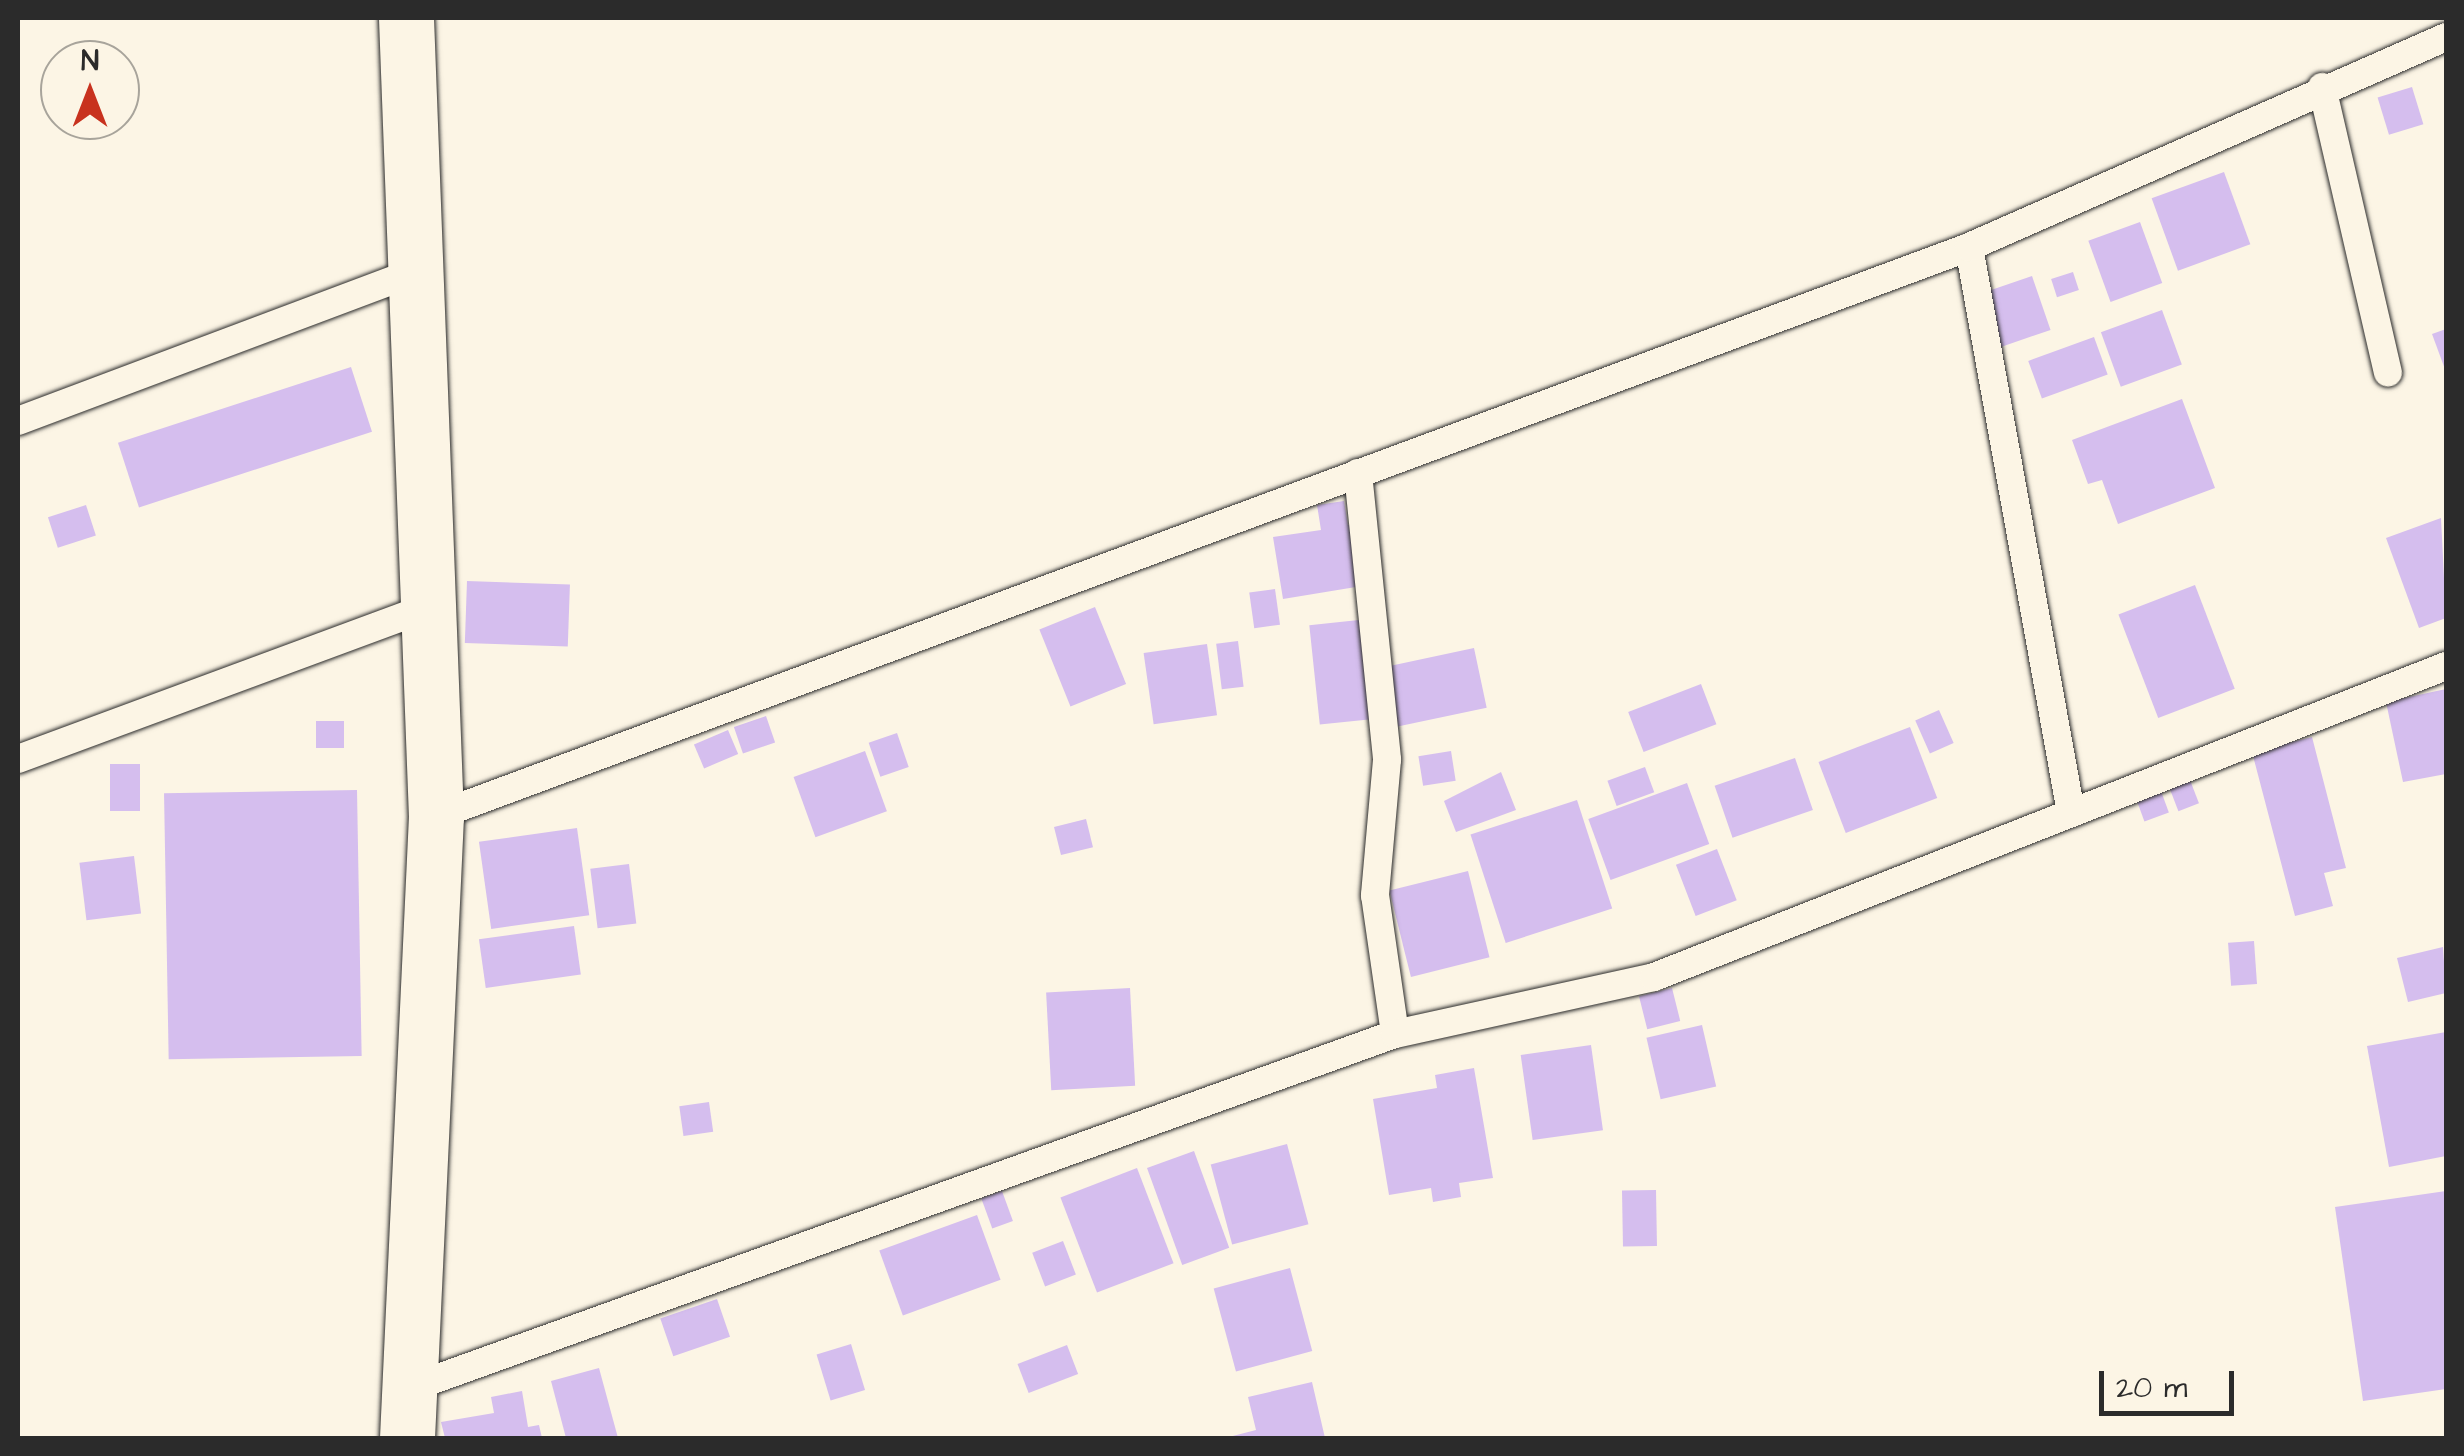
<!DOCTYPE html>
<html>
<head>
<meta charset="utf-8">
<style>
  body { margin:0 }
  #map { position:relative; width:2464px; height:1456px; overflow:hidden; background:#fcf5e5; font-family:"Architects Daughter",sans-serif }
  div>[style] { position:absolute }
  .building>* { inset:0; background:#d5beee; transform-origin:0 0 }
  .roads { filter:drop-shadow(0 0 2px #2b2b2b) drop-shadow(0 0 2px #2b2b2b) }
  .service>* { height:28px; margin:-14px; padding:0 14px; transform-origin:14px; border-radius:14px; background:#fcf5e5 }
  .minor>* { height:55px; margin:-27.5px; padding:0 27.5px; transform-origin:27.5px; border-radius:27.5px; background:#fcf5e5 }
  span { translate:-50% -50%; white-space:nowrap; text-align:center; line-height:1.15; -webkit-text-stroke:9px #fcf5e5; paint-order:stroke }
  .frame { position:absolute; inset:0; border:20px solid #2b2b2b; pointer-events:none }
  .north { position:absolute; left:40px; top:40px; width:100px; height:100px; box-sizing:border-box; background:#fcf5e5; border:2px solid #a8a49b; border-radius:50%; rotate:0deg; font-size:28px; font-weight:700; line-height:40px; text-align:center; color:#2b2b2b }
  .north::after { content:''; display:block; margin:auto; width:35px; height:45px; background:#c8321e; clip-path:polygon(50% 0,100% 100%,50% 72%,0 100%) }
  .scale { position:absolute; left:2099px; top:1371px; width:135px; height:45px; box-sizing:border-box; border:5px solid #2b2b2b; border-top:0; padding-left:12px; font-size:30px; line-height:35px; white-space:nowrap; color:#2b2b2b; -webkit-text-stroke:8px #fcf5e5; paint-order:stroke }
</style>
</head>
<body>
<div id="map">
  <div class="building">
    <div style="left:2412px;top:87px;width:39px;height:36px;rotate:73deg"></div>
    <div style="left:2224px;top:172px;width:77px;height:77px;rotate:70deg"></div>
    <div style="left:2140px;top:222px;width:65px;height:55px;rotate:70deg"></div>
    <div style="left:2073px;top:272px;width:19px;height:23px;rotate:72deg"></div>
    <div style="left:2032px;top:276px;width:57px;height:54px;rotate:71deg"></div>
    <div style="left:2162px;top:310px;width:58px;height:65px;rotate:70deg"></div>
    <div style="clip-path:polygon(2446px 329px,2446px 372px,2432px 334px)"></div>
    <div style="left:2094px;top:337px;width:40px;height:70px;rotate:70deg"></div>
    <div style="left:351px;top:367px;width:68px;height:245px;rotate:72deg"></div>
    <div style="clip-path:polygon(2182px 399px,2215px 488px,2118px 524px,2102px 480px,2088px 484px,2072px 440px)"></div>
    <div style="clip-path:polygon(1344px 501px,1348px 525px,1358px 524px,1368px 585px,1283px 599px,1273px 537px,1321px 530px,1317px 505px)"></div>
    <div style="left:86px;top:505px;width:32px;height:40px;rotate:72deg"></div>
    <div style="clip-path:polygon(2441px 518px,2446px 618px,2419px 628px,2386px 538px)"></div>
    <div style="left:467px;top:581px;width:103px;height:62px;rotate:2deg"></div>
    <div style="left:2195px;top:585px;width:111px;height:82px;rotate:69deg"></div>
    <div style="left:1275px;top:589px;width:36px;height:26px;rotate:82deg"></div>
    <div style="left:1095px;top:607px;width:83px;height:60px;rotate:68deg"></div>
    <div style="left:1368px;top:619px;width:100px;height:59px;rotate:84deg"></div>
    <div style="left:1238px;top:641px;width:46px;height:22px;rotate:83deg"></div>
    <div style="left:1207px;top:644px;width:72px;height:64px;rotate:82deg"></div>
    <div style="left:1474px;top:648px;width:61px;height:91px;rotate:78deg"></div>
    <div style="left:1701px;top:684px;width:43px;height:78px;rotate:69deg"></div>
    <div style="clip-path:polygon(2446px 689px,2446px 774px,2403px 782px,2386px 702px)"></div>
    <div style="left:1939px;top:710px;width:36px;height:26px;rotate:66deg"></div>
    <div style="left:766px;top:716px;width:28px;height:34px;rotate:71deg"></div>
    <div style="left:316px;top:721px;width:28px;height:27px"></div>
    <div style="left:1910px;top:727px;width:76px;height:98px;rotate:69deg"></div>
    <div style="left:728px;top:730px;width:26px;height:37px;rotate:67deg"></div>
    <div style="left:897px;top:733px;width:36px;height:30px;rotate:71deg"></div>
    <div style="clip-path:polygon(2312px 737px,2346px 868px,2324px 873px,2333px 906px,2295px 916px,2252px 752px)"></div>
    <div style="left:865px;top:751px;width:64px;height:76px;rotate:70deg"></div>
    <div style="left:1451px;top:751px;width:30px;height:33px;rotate:81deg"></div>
    <div style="left:1795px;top:758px;width:55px;height:85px;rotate:71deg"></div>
    <div style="left:110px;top:764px;width:30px;height:47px"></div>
    <div style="left:1645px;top:767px;width:27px;height:40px;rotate:70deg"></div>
    <div style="clip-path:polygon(1501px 772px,1516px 810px,1456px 832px,1444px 801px)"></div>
    <div style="left:2190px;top:780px;width:25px;height:22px;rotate:69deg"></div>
    <div style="left:1687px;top:783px;width:65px;height:105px;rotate:70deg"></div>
    <div style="left:357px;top:790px;width:266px;height:193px;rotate:89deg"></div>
    <div style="left:2161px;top:791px;width:23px;height:26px;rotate:70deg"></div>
    <div style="left:1577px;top:800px;width:114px;height:112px;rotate:72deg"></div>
    <div style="left:1086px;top:819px;width:29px;height:33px;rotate:76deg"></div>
    <div style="left:577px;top:828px;width:88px;height:99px;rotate:82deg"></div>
    <div style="left:1717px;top:849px;width:55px;height:44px;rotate:69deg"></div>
    <div style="left:134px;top:856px;width:58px;height:55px;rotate:83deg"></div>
    <div style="left:629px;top:864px;width:60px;height:39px;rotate:83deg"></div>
    <div style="left:1468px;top:871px;width:89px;height:81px;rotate:76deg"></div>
    <div style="left:574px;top:926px;width:49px;height:96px;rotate:82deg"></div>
    <div style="left:2254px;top:941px;width:43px;height:26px;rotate:86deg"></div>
    <div style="clip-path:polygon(2443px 947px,2446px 993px,2408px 1002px,2397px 958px)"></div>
    <div style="left:1130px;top:988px;width:98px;height:84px;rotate:87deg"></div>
    <div style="left:1672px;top:988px;width:34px;height:34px;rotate:76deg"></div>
    <div style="left:1702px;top:1025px;width:63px;height:57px;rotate:77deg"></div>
    <div style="clip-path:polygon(2446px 1032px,2446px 1156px,2389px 1167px,2367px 1046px)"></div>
    <div style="left:1591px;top:1045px;width:86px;height:71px;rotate:82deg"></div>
    <div style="clip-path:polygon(1474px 1068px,1493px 1178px,1459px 1183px,1461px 1197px,1433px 1202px,1431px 1188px,1389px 1195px,1373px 1099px,1437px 1088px,1435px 1075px)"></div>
    <div style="left:709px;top:1102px;width:30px;height:30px;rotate:82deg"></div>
    <div style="left:1287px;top:1144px;width:83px;height:79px;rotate:75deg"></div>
    <div style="left:1194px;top:1151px;width:103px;height:50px;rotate:70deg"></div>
    <div style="left:1137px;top:1168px;width:102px;height:82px;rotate:69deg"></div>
    <div style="left:1656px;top:1190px;width:56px;height:34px;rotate:89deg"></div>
    <div style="left:1002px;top:1191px;width:32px;height:22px;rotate:70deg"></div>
    <div style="clip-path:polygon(2446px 1191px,2446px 1389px,2363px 1401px,2335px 1207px)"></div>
    <div style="left:977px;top:1215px;width:69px;height:104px;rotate:70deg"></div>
    <div style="left:1063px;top:1241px;width:36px;height:33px;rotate:69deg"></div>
    <div style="left:1290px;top:1268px;width:86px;height:79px;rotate:75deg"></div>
    <div style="left:717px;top:1299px;width:40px;height:60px;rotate:71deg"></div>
    <div style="left:851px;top:1344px;width:48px;height:36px;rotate:73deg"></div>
    <div style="left:1067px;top:1345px;width:31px;height:53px;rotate:69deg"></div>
    <div style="clip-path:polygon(599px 1368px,618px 1438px,566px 1438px,551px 1381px)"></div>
    <div style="clip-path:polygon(1312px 1382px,1325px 1438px,1225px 1438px,1256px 1430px,1248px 1397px)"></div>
    <div style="clip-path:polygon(522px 1391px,528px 1427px,539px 1425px,542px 1438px,445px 1438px,441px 1422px,494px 1413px,491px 1397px)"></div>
  </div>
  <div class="roads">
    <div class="service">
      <div style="left:2322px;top:87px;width:293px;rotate:77deg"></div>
      <div style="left:1969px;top:247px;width:575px;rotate:79.78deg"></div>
      <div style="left:18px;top:421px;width:420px;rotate:-20.6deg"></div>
      <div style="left:1358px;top:473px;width:288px;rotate:84.2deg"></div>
      <div style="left:1387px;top:760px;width:136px;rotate:95.1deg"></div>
      <div style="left:1375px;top:895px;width:140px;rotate:81.8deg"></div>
      <div style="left:18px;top:759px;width:444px;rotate:-20.3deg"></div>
      <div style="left:436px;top:816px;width:1635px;rotate:-20.36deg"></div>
      <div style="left:1969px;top:247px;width:521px;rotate:-23.76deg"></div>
      <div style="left:416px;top:1386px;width:1040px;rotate:-19.78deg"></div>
      <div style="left:1395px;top:1034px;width:265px;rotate:-12.4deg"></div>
      <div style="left:1654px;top:977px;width:851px;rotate:-21.44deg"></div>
    </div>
    <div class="minor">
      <div style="left:406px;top:18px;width:799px;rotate:87.85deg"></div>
      <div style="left:436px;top:816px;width:623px;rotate:92.67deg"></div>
    </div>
  </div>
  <div class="frame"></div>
  <div class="north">N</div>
  <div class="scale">20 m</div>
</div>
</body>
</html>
